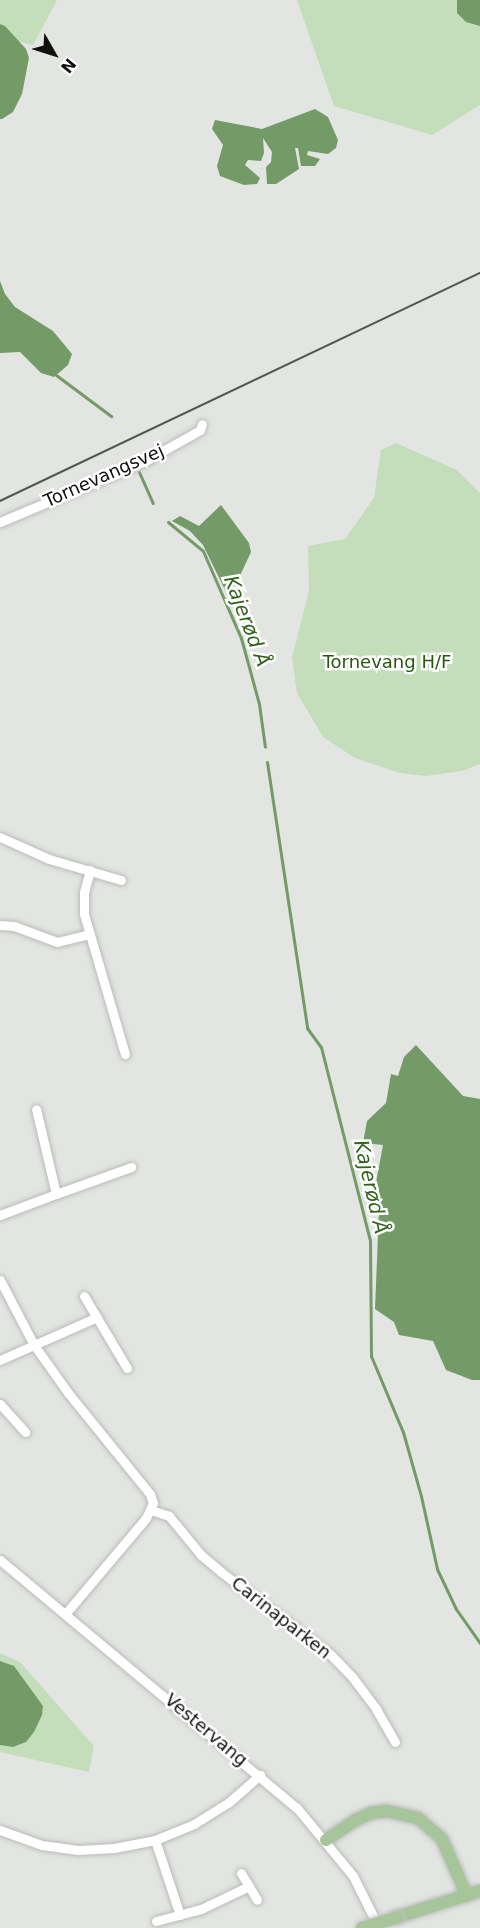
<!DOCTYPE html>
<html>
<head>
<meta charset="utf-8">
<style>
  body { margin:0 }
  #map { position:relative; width:480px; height:1928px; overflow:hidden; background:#e2e5e1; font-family:"DejaVu Sans",sans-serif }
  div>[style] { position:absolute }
  .green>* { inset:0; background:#c4debb }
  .water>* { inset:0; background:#749a67 }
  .stream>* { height:3px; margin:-1.5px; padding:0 1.5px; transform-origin:1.5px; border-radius:1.5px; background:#749a67 }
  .roads { filter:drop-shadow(0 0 2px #b9bcb8) drop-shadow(0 0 2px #b9bcb8) }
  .minor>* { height:9px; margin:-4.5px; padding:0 4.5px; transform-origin:4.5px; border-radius:4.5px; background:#fff }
  .major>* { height:12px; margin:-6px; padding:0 6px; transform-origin:6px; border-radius:6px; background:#a6c59b }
  .tram>* { height:1.5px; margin:-0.75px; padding:0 0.75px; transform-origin:0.75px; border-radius:0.75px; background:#535552 }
  .bridges { filter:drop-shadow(0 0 2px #c1c1c1) drop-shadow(0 0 2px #c1c1c1) }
  .major-bridge>* { height:12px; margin:-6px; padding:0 6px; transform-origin:6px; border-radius:6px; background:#a6c59b }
  span { translate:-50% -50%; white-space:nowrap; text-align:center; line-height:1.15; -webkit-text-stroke:5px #fff; paint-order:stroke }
  .street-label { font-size:18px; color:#10110f }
  .park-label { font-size:18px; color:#275911 }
  .water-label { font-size:20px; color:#31631d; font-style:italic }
  .north { position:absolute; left:24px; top:24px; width:60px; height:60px; -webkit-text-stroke:4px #fff; paint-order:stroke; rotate:129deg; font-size:16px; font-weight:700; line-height:24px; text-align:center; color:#10110f }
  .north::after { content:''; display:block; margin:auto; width:21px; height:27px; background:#10110f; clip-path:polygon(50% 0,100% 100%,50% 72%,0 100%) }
</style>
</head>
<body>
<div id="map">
  <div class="green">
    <div style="clip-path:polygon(0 0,57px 0,33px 45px,0 37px)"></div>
    <div style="clip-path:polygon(297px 0,480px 0,480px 105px,432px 135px,334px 106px)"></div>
    <div style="clip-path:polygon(396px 443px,457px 470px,480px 493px,480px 764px,462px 771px,426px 776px,400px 773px,355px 758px,323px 737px,297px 693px,292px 657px,309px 591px,308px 546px,345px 539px,374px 498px,381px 450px)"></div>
    <div style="clip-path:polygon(0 1653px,20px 1662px,94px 1746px,89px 1772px,0 1752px)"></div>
  </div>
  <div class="water">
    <div style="clip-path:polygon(457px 0,480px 0,480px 26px,466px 22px,457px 13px)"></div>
    <div style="clip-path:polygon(0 24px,5px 26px,26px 49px,29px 58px,22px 94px,13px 112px,2px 119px,0 119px)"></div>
    <div style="clip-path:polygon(315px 109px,328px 117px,338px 140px,336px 148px,328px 154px,308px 151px,307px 155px,320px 159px,315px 166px,301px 166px,298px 148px,295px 148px,299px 169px,276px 184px,267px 184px,266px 167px,271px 162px,272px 152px,263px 138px,264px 153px,261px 161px,248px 160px,245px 165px,260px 178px,257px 184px,244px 185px,220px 176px,217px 166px,223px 145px,212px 129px,215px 120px,262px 129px)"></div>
    <div style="clip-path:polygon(0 281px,5px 294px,15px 307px,53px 331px,72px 354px,68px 365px,54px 377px,41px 373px,20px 352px,0 353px)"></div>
    <div style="clip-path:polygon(221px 505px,249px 543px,251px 552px,237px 582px,227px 594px,203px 545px,190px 531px,172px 521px,180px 516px,199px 526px)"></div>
    <div style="clip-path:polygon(416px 1045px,463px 1096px,480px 1099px,480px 1380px,472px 1380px,446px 1370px,433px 1341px,399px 1335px,394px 1322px,375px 1309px,379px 1211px,374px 1193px,383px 1145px,363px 1143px,367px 1121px,386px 1103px,391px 1074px,398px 1076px,404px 1057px)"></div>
    <div style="clip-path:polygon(0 1661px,14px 1666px,43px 1706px,42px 1715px,34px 1732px,26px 1742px,13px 1747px,0 1745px)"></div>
  </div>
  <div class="stream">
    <div style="left:56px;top:375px;width:69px;rotate:36.7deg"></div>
    <div style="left:139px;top:472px;width:34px;rotate:66deg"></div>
    <div style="left:168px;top:522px;width:45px;rotate:39.6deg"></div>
    <div style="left:203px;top:551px;width:95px;rotate:66.4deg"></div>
    <div style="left:241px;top:638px;width:68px;rotate:74.7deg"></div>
    <div style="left:259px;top:704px;width:43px;rotate:82.1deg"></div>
    <div style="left:267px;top:762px;width:269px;rotate:81.4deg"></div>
    <div style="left:307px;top:1028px;width:24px;rotate:54deg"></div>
    <div style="left:321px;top:1047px;width:199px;rotate:75.8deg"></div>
    <div style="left:370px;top:1240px;width:116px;rotate:89.5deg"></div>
    <div style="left:371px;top:1356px;width:82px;rotate:67.2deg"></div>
    <div style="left:403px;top:1432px;width:66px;rotate:74.3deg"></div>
    <div style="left:421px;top:1496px;width:75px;rotate:77.6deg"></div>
    <div style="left:437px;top:1569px;width:44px;rotate:64.6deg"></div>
    <div style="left:456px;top:1609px;width:42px;rotate:54.8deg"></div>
  </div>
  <div class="roads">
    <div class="minor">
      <div style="left:0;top:522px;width:157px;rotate:-22.8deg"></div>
      <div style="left:145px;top:461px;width:63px;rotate:-29.4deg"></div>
      <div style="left:200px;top:430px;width:6px;rotate:-72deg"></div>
      <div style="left:0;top:837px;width:54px;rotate:24.2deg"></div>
      <div style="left:49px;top:859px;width:75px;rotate:16.3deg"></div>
      <div style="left:90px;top:870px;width:23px;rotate:105deg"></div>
      <div style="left:84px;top:892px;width:22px;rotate:90deg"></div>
      <div style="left:84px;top:914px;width:146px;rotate:73.7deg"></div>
      <div style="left:0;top:925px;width:14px;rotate:4deg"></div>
      <div style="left:14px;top:926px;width:46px;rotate:20.4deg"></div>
      <div style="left:57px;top:942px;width:33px;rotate:-14deg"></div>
      <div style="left:56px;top:1194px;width:80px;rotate:-19.8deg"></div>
      <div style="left:0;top:1215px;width:60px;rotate:-20.6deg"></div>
      <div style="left:56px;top:1194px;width:87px;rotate:-103.2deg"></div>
      <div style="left:0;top:1280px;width:73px;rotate:62.4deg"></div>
      <div style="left:34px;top:1345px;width:60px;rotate:54.5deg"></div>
      <div style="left:69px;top:1394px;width:129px;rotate:51deg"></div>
      <div style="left:150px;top:1494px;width:9px;rotate:72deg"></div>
      <div style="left:153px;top:1503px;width:17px;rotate:115deg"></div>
      <div style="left:146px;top:1518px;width:124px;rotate:130.1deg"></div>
      <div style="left:84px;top:1296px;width:84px;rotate:59.2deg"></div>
      <div style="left:0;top:1360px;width:106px;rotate:-23.9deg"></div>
      <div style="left:0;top:1404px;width:38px;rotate:48deg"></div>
      <div style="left:151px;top:1510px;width:19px;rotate:18deg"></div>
      <div style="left:169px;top:1516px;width:50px;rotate:50.6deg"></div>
      <div style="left:201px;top:1555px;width:26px;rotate:40deg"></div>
      <div style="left:221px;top:1572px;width:136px;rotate:37deg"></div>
      <div style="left:330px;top:1654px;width:33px;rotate:46deg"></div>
      <div style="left:353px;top:1678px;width:39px;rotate:53deg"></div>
      <div style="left:376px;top:1709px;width:38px;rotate:60deg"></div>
      <div style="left:0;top:1560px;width:387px;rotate:39.9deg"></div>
      <div style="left:297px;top:1808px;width:88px;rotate:50.5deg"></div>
      <div style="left:353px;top:1876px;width:58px;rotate:63.4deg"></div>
      <div style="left:0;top:1830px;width:45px;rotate:19.7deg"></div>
      <div style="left:42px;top:1845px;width:36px;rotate:8deg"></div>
      <div style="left:78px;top:1850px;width:36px;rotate:-3deg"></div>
      <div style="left:114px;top:1848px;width:42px;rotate:-11deg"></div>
      <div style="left:155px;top:1840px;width:42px;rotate:-22.3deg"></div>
      <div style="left:194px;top:1824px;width:40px;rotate:-32deg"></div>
      <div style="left:228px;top:1803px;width:43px;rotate:-41.2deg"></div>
      <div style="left:155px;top:1840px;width:79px;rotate:71.6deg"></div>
      <div style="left:241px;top:1873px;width:31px;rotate:59deg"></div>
      <div style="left:156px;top:1921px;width:47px;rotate:-14.9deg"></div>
      <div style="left:201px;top:1909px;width:53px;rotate:-25.6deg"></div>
    </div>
    <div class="major">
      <div style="left:326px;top:1840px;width:36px;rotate:-34deg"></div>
      <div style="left:356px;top:1820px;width:17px;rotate:-25deg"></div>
      <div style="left:371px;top:1813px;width:16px;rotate:-7deg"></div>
      <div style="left:387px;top:1811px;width:32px;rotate:13deg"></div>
      <div style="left:418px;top:1818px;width:32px;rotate:41deg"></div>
      <div style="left:442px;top:1839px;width:62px;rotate:66.3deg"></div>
      <div style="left:397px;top:1917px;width:87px;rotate:-17.4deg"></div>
    </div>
  </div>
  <div class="tram">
    <div style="left:0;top:501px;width:531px;rotate:-25.41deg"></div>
  </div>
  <div class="bridges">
    <div class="major-bridge">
      <div style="left:362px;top:1928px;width:37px;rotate:-17deg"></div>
    </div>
  </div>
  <div class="street-label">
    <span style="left:104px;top:476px;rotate:-24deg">Tornevangsvej</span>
    <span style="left:281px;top:1618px;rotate:38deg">Carinaparken</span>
    <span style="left:206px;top:1730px;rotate:40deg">Vestervang</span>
  </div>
  <div class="park-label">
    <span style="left:387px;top:662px">Tornevang H/F</span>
  </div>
  <div class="water-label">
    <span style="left:247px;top:621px;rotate:69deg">Kajerød Å</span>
    <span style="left:371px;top:1187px;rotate:77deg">Kajerød Å</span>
  </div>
  <div class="north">N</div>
</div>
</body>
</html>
